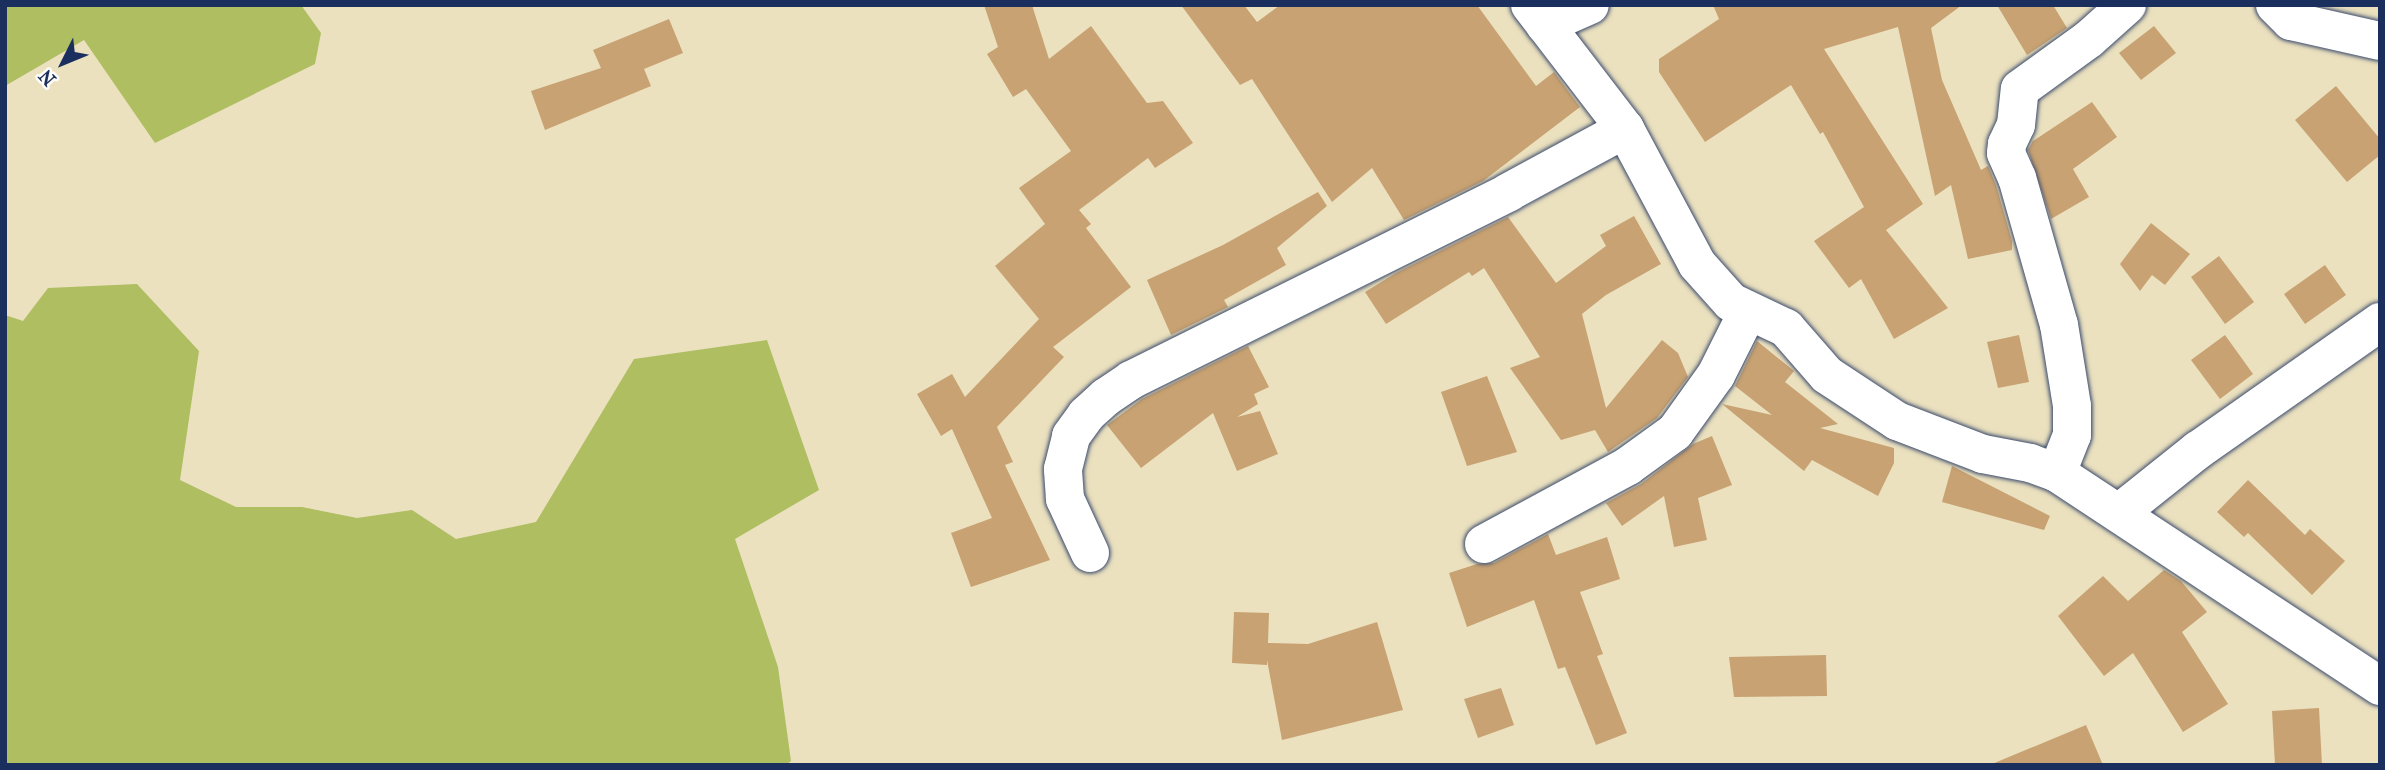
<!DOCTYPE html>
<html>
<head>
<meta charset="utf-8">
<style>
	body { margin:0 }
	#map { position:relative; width:2385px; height:770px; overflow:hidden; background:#ebe1bf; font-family:"IM FELL French Canon",serif }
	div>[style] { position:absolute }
	.green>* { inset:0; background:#aebe61 }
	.building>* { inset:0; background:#c8a272 }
	.roads { filter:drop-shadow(0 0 2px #3a4a6d) drop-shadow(0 0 2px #3a4a6d) }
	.minor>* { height:38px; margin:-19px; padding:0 19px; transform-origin:19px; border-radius:19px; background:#fff }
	span { translate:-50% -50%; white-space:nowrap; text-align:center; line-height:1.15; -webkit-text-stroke:7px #fdfcf7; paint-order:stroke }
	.frame { position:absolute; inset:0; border:7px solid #1b2f5e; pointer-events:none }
	.north { position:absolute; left:28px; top:28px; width:70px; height:70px; -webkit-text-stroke:5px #fdfcf7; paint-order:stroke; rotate:227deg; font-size:19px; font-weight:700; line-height:28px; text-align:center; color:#1b2f5e }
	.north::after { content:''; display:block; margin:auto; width:24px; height:32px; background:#1b2f5e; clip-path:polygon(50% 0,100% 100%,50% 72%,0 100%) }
</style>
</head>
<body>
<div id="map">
	<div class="green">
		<div style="clip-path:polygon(5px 5px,301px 5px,321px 33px,315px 64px,155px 143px,84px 40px,5px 86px)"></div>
		<div style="clip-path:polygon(137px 284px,199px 351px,180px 480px,236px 507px,302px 507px,357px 518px,412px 510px,456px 539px,536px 522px,634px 359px,767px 340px,819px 490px,735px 539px,778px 667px,791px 761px,786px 765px,5px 765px,5px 315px,23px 321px,48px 288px)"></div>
	</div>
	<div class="building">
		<div style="clip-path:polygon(984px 5px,1032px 5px,1049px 59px,1091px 26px,1147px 103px,1163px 101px,1193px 143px,1155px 168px,1148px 158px,1079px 210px,1091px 224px,1086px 228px,1131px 287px,1053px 347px,1064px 357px,997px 427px,1013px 462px,1005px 465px,1050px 560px,971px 587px,951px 533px,992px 518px,952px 429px,941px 436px,917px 394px,952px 374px,965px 397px,1039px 319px,995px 266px,1045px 224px,1019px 188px,1071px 151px,1026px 89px,1013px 97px,987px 54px,998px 47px)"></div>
		<div style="clip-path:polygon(1181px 5px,1244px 5px,1257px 22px,1280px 5px,1477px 5px,1536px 86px,1554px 72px,1580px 107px,1483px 181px,1404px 220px,1372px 168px,1332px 202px,1252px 79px,1240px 85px)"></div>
		<div style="clip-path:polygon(1713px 5px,1962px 5px,1931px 28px,1942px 80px,1981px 170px,1988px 166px,1996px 185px,2012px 241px,2012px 250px,1968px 259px,1951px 185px,1935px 196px,1898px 27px,1824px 49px,1923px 204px,1886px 230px,1948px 308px,1894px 339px,1861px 279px,1849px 288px,1814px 241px,1864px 207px,1823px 132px,1820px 134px,1791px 85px,1705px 142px,1659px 72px,1659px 59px,1719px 19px)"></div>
		<div style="clip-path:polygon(1997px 5px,2053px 5px,2067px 28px,2027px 55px)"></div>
		<div style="clip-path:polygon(669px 19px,683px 53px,644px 69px,651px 86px,545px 130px,531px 91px,601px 68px,593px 50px)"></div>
		<div style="clip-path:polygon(2154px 26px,2176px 53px,2141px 80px,2119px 53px)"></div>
		<div style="clip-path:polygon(2336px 86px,2380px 139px,2380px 155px,2347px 182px,2295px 120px)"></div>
		<div style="clip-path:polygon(2092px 102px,2117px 137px,2073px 169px,2089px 197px,2051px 219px,2028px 150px,2033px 141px)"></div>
		<div style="clip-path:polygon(1318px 192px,1327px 206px,1277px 248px,1286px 265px,1224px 300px,1228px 307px,1171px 335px,1147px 280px,1223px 245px)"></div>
		<div style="clip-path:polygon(1634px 216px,1661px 264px,1606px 295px,1582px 314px,1606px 408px,1662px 340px,1678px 353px,1688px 377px,1657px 418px,1608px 452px,1595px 430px,1561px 440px,1510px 368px,1540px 357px,1484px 268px,1472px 276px,1469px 272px,1386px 324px,1365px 292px,1396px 273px,1508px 217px,1556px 283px,1606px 246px,1600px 235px)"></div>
		<div style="clip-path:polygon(2151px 223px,2190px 254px,2165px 285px,2152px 275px,2140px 291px,2120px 264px)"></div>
		<div style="clip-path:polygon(2219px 256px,2254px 302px,2225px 324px,2191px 277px)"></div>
		<div style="clip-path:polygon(2325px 265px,2346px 295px,2305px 324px,2284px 294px)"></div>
		<div style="clip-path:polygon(2019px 335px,2029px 382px,1998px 388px,1987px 342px)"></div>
		<div style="clip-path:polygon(2225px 335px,2253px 374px,2220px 399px,2191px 360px)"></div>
		<div style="clip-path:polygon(1757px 341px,1794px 371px,1785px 382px,1838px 424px,1820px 428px,1894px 448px,1894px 463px,1878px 496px,1812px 460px,1804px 471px,1722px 404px,1772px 415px,1735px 386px)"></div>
		<div style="clip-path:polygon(1248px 346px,1269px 387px,1254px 394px,1258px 404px,1237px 417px,1260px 411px,1278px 454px,1237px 471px,1213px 413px,1141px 468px,1107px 425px,1142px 399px)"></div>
		<div style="clip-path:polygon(1487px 376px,1517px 452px,1467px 466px,1441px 392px)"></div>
		<div style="clip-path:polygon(1712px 436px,1732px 485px,1698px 498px,1707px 540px,1674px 547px,1664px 496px,1622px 526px,1606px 503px,1641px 484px,1693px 444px)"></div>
		<div style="clip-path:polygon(1952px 466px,2050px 516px,2044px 530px,1942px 502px)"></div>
		<div style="clip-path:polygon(2248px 480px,2305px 535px,2310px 529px,2345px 561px,2312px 595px,2248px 533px,2244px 537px,2217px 512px)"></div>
		<div style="clip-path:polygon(1548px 534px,1556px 555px,1607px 537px,1620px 579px,1580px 592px,1603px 654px,1597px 656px,1627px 733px,1596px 745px,1565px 667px,1558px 669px,1534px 600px,1467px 627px,1449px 573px,1477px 564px,1494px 563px)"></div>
		<div style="clip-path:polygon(2164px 570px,2181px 581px,2207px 612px,2182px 632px,2228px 704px,2183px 732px,2133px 653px,2104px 676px,2058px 616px,2103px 576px,2128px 601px)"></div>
		<div style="clip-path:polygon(1234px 612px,1269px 613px,1268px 643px,1308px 644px,1377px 622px,1403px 710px,1282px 740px,1267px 660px,1267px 665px,1232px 663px)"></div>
		<div style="clip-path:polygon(1826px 655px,1827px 696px,1734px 697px,1729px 657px)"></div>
		<div style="clip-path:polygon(1501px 688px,1514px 725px,1478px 738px,1464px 699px)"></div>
		<div style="clip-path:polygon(2319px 708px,2322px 765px,2275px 765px,2272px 711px)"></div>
		<div style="clip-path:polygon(2086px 725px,2103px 765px,1992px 765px,1992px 764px)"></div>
	</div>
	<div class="roads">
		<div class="minor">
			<div style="left:1530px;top:5px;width:156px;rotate:52.5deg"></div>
			<div style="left:1625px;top:129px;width:153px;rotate:61.9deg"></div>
			<div style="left:1697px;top:264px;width:51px;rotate:48.2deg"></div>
			<div style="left:1731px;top:302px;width:61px;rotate:25.3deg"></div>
			<div style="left:1786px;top:328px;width:62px;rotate:48.9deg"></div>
			<div style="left:1827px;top:375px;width:84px;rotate:33.3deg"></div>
			<div style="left:1897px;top:421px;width:92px;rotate:21deg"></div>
			<div style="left:1983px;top:454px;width:48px;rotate:10.8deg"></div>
			<div style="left:2030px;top:463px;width:29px;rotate:20deg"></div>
			<div style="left:2057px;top:473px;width:387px;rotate:33.4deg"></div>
			<div style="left:2275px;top:5px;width:23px;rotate:45deg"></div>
			<div style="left:2291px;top:21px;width:91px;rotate:12.7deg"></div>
			<div style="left:1545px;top:25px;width:49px;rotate:-24deg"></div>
			<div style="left:2057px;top:473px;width:41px;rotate:-68.5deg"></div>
			<div style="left:2072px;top:435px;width:29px;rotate:-90deg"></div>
			<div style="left:2072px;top:406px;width:82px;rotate:-99.1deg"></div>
			<div style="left:2059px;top:325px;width:153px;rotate:-105.9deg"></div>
			<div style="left:2017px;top:178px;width:27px;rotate:-114deg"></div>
			<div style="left:2006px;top:153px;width:9px;rotate:-84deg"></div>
			<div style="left:2007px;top:144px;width:21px;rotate:-65deg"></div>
			<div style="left:2016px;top:125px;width:36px;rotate:-84deg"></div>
			<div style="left:2020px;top:89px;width:85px;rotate:-35.9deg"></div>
			<div style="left:2089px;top:39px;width:51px;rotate:-41.8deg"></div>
			<div style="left:2119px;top:513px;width:101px;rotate:-38.6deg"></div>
			<div style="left:2198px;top:450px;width:223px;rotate:-35.1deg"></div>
			<div style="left:1484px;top:544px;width:164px;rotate:-28.4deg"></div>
			<div style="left:1628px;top:466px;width:58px;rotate:-35.9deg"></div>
			<div style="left:1675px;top:432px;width:70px;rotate:-54.3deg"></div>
			<div style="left:1716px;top:375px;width:72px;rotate:-63.4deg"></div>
			<div style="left:1090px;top:553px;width:60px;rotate:-114.8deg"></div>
			<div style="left:1065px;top:499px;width:30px;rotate:-94deg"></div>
			<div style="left:1063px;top:469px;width:34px;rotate:-76deg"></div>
			<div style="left:1071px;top:436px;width:26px;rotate:-54deg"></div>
			<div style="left:1086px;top:415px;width:27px;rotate:-42deg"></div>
			<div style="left:1106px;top:397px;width:30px;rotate:-34deg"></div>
			<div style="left:1131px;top:380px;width:422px;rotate:-26.4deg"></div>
			<div style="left:1509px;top:192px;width:132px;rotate:-28.5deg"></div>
		</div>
	</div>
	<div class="frame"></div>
	<div class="north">N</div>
</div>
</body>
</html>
